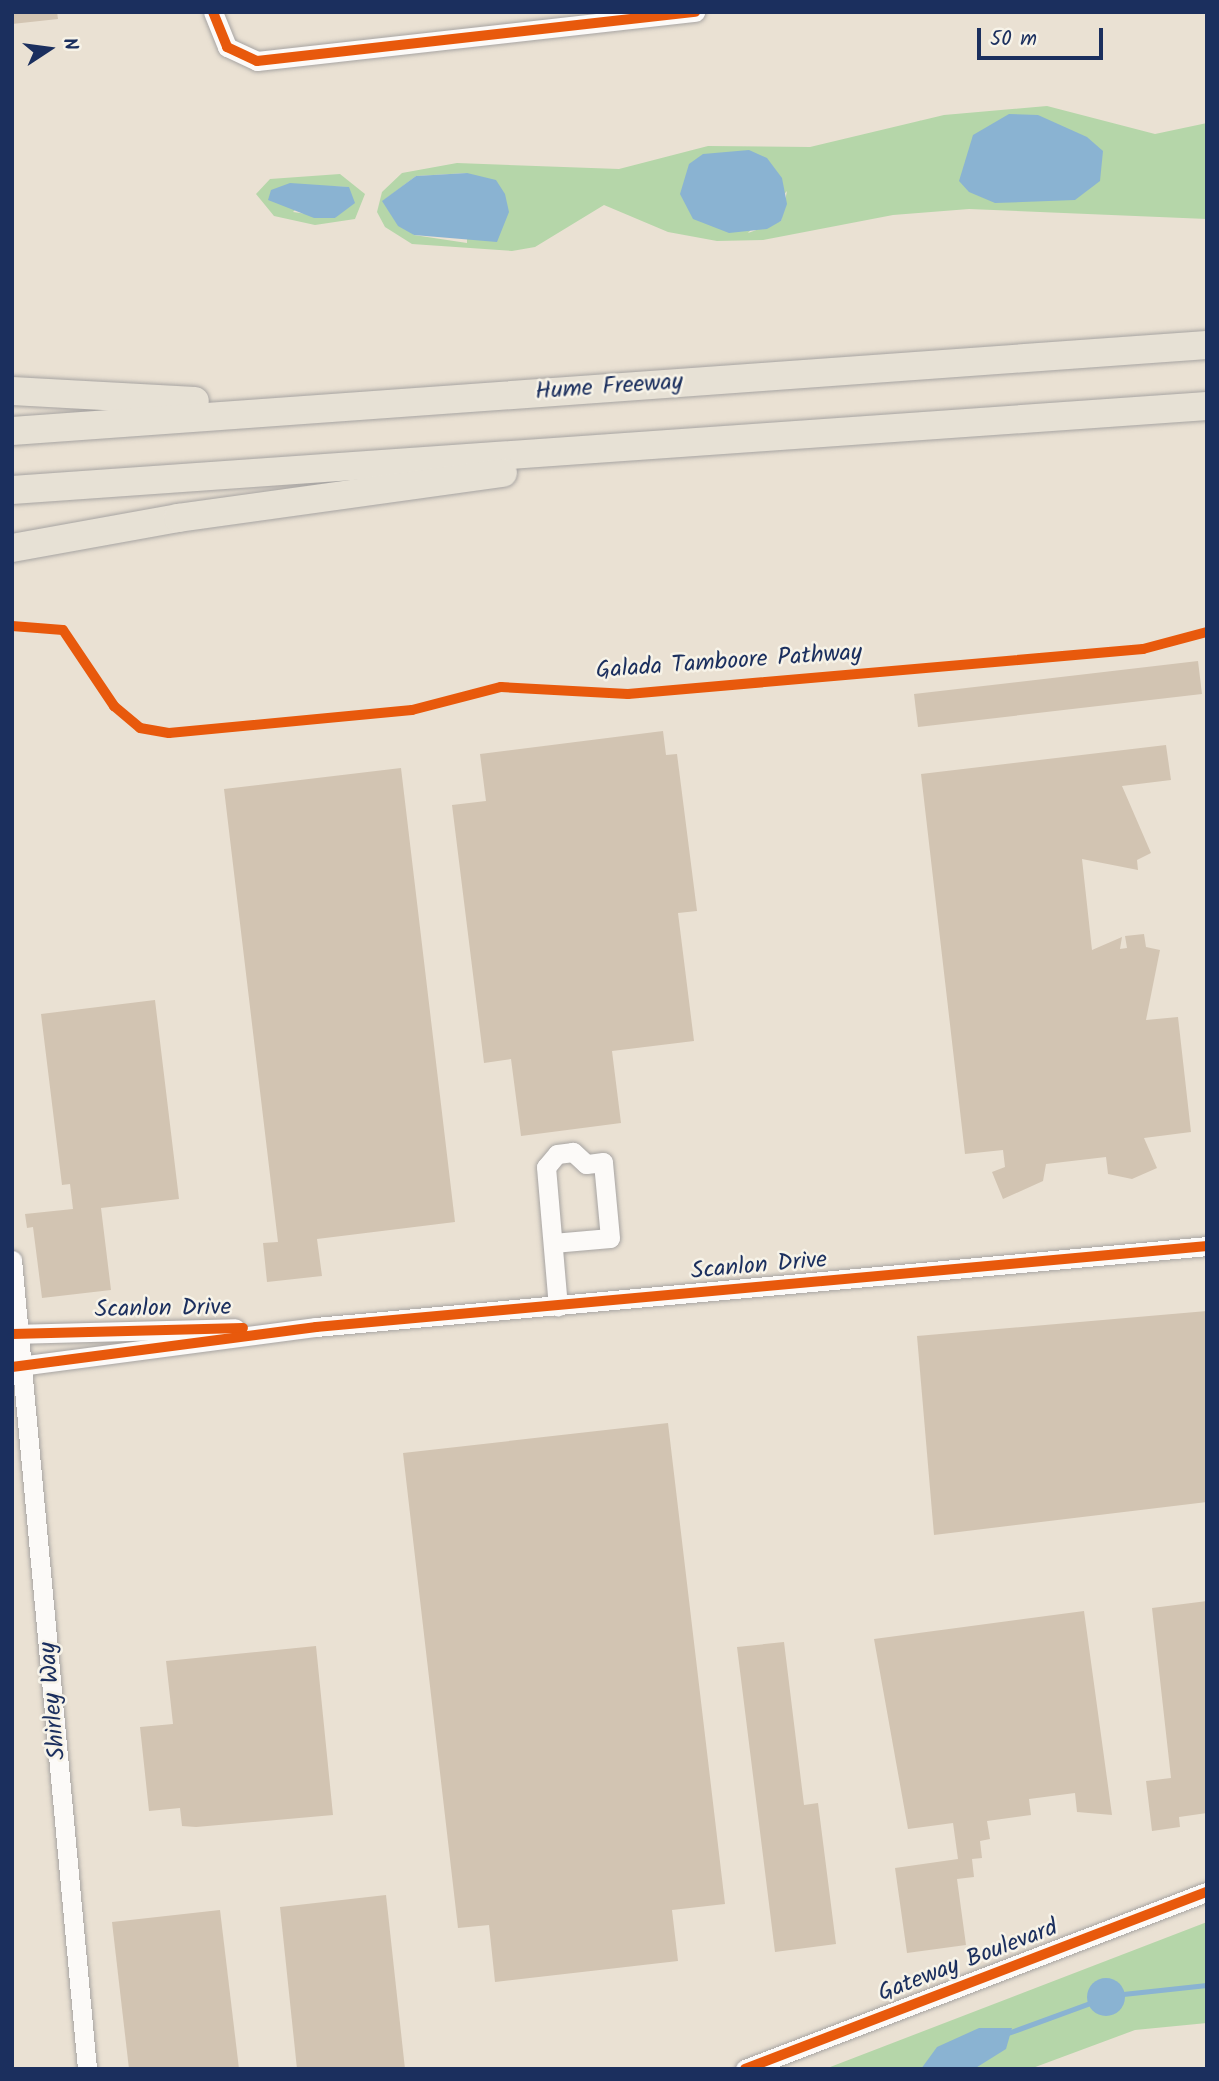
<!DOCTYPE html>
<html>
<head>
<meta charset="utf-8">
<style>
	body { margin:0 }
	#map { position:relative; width:1219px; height:2081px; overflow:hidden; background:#eae1d3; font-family:Kalam,sans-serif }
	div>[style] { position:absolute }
	.green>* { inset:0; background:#b5d6a9 }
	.water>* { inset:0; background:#8ab3d2 }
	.round { border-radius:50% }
	.stream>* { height:5px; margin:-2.5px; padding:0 2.5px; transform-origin:2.5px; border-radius:2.5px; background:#8ab3d2 }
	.building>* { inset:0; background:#d2c4b2 }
	.roads { filter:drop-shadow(0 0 2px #a7a4a2) drop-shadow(0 0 2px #a7a4a2) }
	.minor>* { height:19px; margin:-9.5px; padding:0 9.5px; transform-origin:9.5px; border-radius:9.5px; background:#fcfaf8 }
	.highway>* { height:28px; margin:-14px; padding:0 14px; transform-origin:14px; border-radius:14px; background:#e7e1d5 }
	.cycleway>* { height:10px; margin:-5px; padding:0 5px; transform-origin:5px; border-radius:5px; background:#e8590c }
	span { translate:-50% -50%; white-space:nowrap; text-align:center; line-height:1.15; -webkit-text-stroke:5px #f7f3e8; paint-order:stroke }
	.street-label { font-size:24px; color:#1b2f5e }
	.frame { position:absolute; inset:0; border:14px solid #1b2f5e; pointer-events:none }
	.north { position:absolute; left:14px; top:14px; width:70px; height:70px; -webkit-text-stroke:5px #f7f3e8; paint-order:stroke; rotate:77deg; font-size:19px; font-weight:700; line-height:28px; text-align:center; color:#1b2f5e }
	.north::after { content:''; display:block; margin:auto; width:24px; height:32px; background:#1b2f5e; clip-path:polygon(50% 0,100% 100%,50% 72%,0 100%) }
	.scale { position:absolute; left:977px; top:28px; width:126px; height:32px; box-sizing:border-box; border:4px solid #1b2f5e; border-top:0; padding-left:9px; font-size:21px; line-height:24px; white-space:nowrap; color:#1b2f5e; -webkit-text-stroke:5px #f7f3e8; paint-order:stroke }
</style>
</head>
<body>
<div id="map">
	<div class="green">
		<div style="clip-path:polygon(evenodd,1047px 106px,1155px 134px,1207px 123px,1207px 219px,969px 209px,893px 215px,763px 240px,717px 241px,668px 232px,604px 205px,535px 247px,512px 251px,412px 244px,385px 227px,377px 212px,382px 192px,402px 173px,457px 163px,619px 169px,708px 146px,810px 147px,944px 115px,1047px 106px,467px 173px,467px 243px,414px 235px,383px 201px,416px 176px,467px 173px,1047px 106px,787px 191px,781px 221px,748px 233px,787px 191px)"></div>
		<div style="clip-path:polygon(evenodd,340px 174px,365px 194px,355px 219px,315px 225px,274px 216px,256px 194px,270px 179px,340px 174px,318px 186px,349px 187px,335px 218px,293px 212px,318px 186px)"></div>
		<div style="clip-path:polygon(1207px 1922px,1207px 2023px,1135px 2030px,1030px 2069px,825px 2069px)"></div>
	</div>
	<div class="water">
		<div style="clip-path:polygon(1009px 114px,1038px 115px,1087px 137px,1103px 151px,1100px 181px,1075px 200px,995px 203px,969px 192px,959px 181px,973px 135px)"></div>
		<div style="clip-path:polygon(749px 150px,767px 158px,782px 178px,787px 204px,781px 221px,767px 229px,729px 233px,693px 219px,680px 194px,689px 164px,703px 154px)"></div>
		<div style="clip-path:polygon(467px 173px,496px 180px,505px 194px,509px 212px,497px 242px,414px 235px,398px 226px,382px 201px,416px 176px)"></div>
		<div style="clip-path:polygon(290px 183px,349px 187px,355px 203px,335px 218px,314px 218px,268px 200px,271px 190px)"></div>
		<div class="round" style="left:1087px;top:1978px;width:38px;height:38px"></div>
		<div style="clip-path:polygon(979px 2028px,1012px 2028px,1006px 2049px,974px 2069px,921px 2069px,937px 2047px)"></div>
	</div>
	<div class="stream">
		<div style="left:1123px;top:1994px;width:84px;rotate:-6.1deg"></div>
		<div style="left:1008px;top:2033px;width:87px;rotate:-20.1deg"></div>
	</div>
	<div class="building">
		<div style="clip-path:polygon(12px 12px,57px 12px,58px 19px,12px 24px)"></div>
		<div style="clip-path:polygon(1198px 661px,1202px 694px,918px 727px,914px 694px)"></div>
		<div style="clip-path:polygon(663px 731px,666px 755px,677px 754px,697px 911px,678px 913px,694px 1041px,612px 1051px,621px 1123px,521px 1136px,511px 1059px,484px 1063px,452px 805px,486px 801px,480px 754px)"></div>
		<div style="clip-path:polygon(1166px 745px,1171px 780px,1122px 786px,1151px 853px,1137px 860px,1138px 870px,1082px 859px,1092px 950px,1122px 937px,1120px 949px,1127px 948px,1125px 936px,1144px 934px,1146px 947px,1160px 950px,1146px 1020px,1178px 1017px,1191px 1132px,1144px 1138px,1157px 1168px,1132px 1179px,1108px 1174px,1106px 1157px,1046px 1164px,1043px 1181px,1003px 1199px,992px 1172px,1005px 1167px,1003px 1150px,965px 1154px,921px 774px)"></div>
		<div style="clip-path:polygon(401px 768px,455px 1222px,317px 1239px,322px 1276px,267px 1282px,263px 1243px,278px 1242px,224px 789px)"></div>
		<div style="clip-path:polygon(155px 1000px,179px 1199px,101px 1208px,111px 1290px,42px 1298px,33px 1227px,27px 1228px,25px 1214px,73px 1209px,70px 1184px,62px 1185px,41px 1014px)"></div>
		<div style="clip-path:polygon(1207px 1311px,1207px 1502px,934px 1535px,917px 1336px)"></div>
		<div style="clip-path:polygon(668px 1423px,725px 1904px,672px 1910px,678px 1961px,495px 1982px,489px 1925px,458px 1928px,403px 1453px)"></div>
		<div style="clip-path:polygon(1207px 1601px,1207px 1813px,1179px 1817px,1180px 1827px,1152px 1831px,1146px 1781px,1171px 1778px,1152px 1608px)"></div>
		<div style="clip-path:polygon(1084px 1611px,1112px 1815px,1077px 1812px,1075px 1793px,1029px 1799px,1031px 1815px,987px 1821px,990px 1839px,980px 1841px,982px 1858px,972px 1859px,974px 1877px,957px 1879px,966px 1945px,907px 1953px,895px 1868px,958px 1859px,953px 1823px,908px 1829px,874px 1639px)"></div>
		<div style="clip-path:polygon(784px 1642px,804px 1805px,818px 1803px,836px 1944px,775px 1952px,737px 1647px)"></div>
		<div style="clip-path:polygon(316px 1646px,333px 1815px,196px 1827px,182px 1826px,180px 1808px,149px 1811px,140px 1727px,173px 1724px,166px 1661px)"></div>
		<div style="clip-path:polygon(386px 1895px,405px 2069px,297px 2069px,280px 1907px)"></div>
		<div style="clip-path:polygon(220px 1910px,239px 2069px,129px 2069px,112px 1922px)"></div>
	</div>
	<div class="roads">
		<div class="minor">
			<div style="left:213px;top:12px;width:38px;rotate:68deg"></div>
			<div style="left:227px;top:47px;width:33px;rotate:25deg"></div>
			<div style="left:257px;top:61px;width:441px;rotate:-6.4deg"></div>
			<div style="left:553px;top:1243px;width:57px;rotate:-5deg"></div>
			<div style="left:610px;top:1238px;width:76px;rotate:-95.3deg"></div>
			<div style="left:603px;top:1162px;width:17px;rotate:173deg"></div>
			<div style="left:586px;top:1164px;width:18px;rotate:-137deg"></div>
			<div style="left:573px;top:1152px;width:16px;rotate:173deg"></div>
			<div style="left:557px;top:1154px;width:17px;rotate:130deg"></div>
			<div style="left:546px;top:1167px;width:140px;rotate:85.1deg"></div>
			<div style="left:12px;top:1260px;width:812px;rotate:84.7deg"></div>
			<div style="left:12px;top:1334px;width:223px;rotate:-1.5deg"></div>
			<div style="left:12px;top:1367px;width:307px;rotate:-7.5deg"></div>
			<div style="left:316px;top:1327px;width:895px;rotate:-5.19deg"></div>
			<div style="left:745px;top:2069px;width:495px;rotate:-21deg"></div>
		</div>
		<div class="highway">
			<div style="left:12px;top:391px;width:183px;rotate:3.1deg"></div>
			<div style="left:12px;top:431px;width:1198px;rotate:-4.12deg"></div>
			<div style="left:12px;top:490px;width:1198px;rotate:-4.02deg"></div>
			<div style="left:12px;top:548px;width:169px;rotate:-10.2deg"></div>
			<div style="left:178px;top:518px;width:328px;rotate:-7.9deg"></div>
		</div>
	</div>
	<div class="cycleway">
		<div style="left:213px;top:12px;width:38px;rotate:68deg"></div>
		<div style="left:227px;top:47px;width:33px;rotate:25deg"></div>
		<div style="left:257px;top:61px;width:441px;rotate:-6.4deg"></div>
		<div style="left:12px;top:626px;width:51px;rotate:4.5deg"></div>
		<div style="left:63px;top:630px;width:92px;rotate:56.1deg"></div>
		<div style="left:114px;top:706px;width:34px;rotate:40deg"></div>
		<div style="left:140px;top:728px;width:29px;rotate:10deg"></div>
		<div style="left:169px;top:733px;width:244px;rotate:-5.4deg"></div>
		<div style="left:412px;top:710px;width:92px;rotate:-14.5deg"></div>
		<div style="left:501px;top:687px;width:127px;rotate:3.2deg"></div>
		<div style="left:628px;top:694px;width:517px;rotate:-4.99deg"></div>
		<div style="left:1143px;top:649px;width:66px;rotate:-14.9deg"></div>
		<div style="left:12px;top:1334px;width:231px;rotate:-1.5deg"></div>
		<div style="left:12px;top:1367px;width:307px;rotate:-7.5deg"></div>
		<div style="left:316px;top:1327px;width:895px;rotate:-5.19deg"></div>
		<div style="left:745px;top:2069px;width:495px;rotate:-21deg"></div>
	</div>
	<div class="street-label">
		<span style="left:609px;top:387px;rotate:-4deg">Hume Freeway</span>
		<span style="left:729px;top:662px;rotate:-4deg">Galada Tamboore Pathway</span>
		<span style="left:759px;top:1266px;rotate:-5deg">Scanlon Drive</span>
		<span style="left:163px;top:1309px;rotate:-1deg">Scanlon Drive</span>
		<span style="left:53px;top:1701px;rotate:-95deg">Shirley Way</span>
		<span style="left:968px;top:1961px;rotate:-21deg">Gateway Boulevard</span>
	</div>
	<div class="frame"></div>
	<div class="north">N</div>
	<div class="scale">50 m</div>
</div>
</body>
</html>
